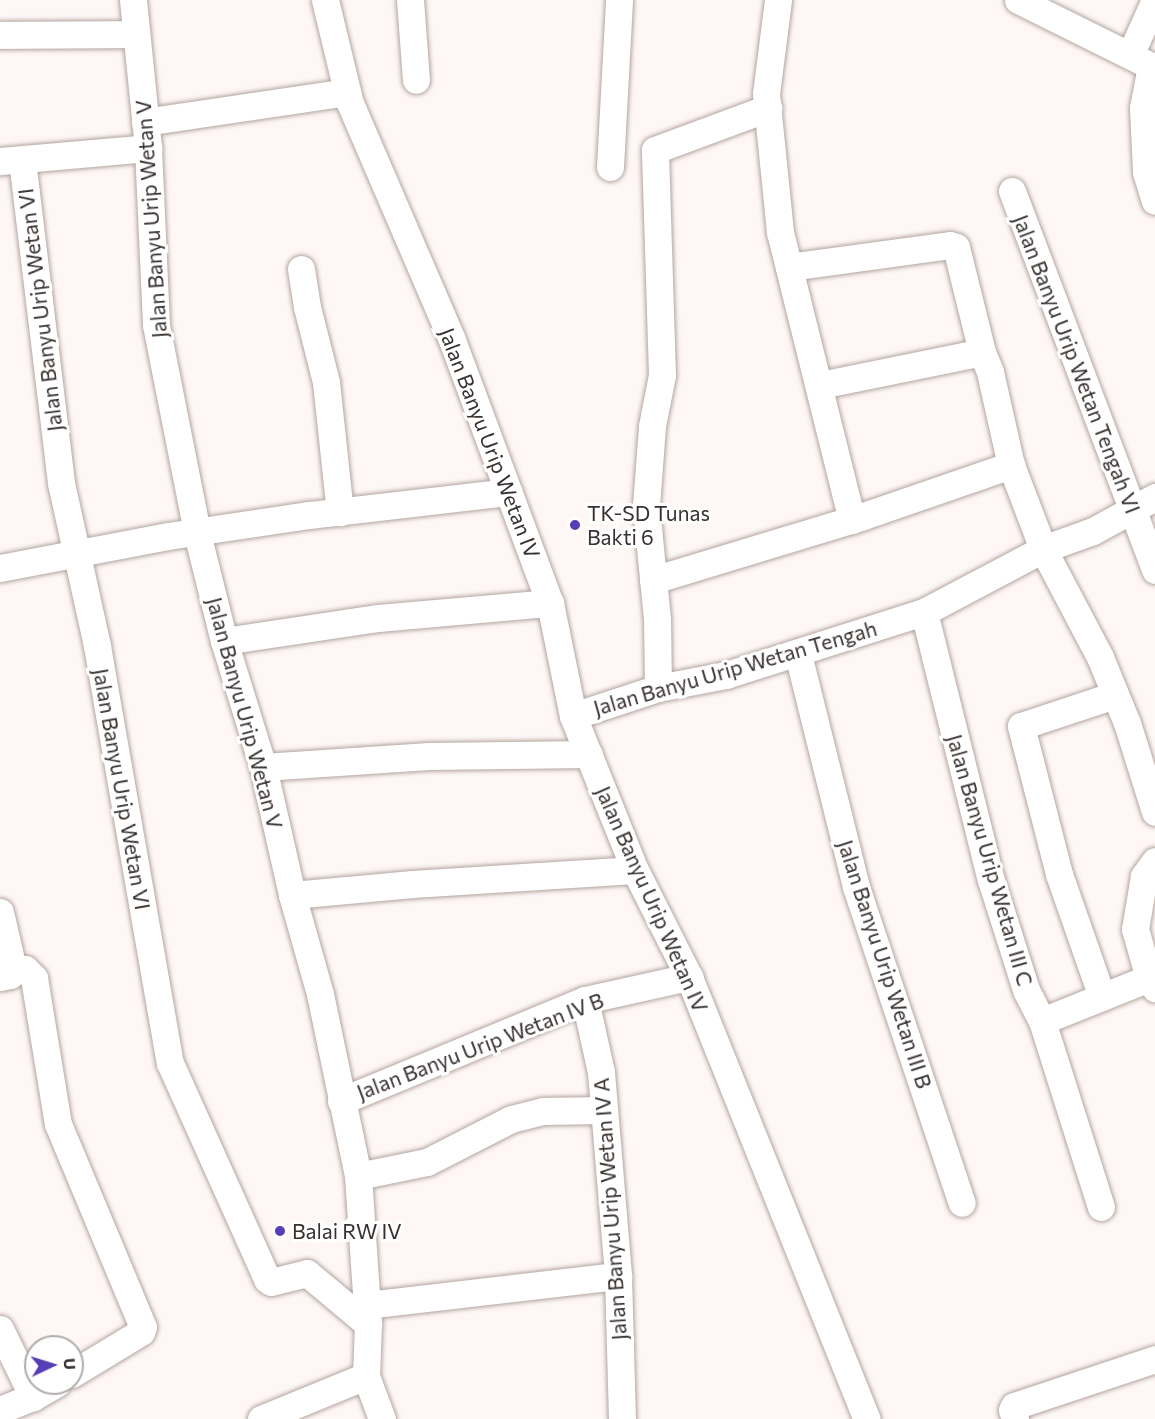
<!DOCTYPE html>
<html>
<head>
<meta charset="utf-8">
<style>
	body { margin:0 }
	#map { position:relative; width:1155px; height:1419px; overflow:hidden; background:#fef7f5; font-family:Commissioner,sans-serif }
	div>[style] { position:absolute }
	.roads { filter:drop-shadow(0 0 2px #b3a59f) drop-shadow(0 0 2px #b3a59f) }
	.minor>* { height:27px; margin:-13.5px; padding:0 13.5px; transform-origin:13.5px; border-radius:13.5px; background:#fff }
	.dots>* { width:16px; height:16px; translate:-50% -50%; box-sizing:border-box; border:3px solid #fff; border-radius:50% }
	span { translate:-50% -50%; white-space:nowrap; text-align:center; line-height:1.15; -webkit-text-stroke:6px #fff; paint-order:stroke }
	.street-label { font-size:21px; color:#37312f }
	.poi-label { font-size:21px; color:#37312f }
	.left { translate:0 -50%; text-align:left }
	.north { position:absolute; left:24px; top:1335px; width:60px; height:60px; box-sizing:border-box; background:#fff; border:2px solid #afadac; border-radius:50%; rotate:86deg; font-size:16px; font-weight:700; line-height:24px; text-align:center; color:#37312f }
	.north::after { content:''; display:block; margin:auto; width:21px; height:27px; background:#563eb6; clip-path:polygon(50% 0,100% 100%,50% 72%,0 100%) }
</style>
</head>
<body>
<div id="map">
	<div class="roads">
		<div class="minor">
			<div style="left:133px;top:0;width:149px;rotate:84.2deg"></div>
			<div style="left:148px;top:148px;width:177px;rotate:87.4deg"></div>
			<div style="left:156px;top:325px;width:212px;rotate:78.8deg"></div>
			<div style="left:197px;top:533px;width:111px;rotate:76deg"></div>
			<div style="left:224px;top:641px;width:132px;rotate:72.8deg"></div>
			<div style="left:263px;top:767px;width:131px;rotate:77.2deg"></div>
			<div style="left:292px;top:895px;width:103px;rotate:74.2deg"></div>
			<div style="left:320px;top:994px;width:186px;rotate:78.2deg"></div>
			<div style="left:358px;top:1176px;width:148px;rotate:86.1deg"></div>
			<div style="left:368px;top:1324px;width:52px;rotate:92.2deg"></div>
			<div style="left:366px;top:1376px;width:46px;rotate:69.6deg"></div>
			<div style="left:325px;top:0;width:106px;rotate:76.4deg"></div>
			<div style="left:350px;top:103px;width:258px;rotate:66.7deg"></div>
			<div style="left:452px;top:340px;width:281px;rotate:69.6deg"></div>
			<div style="left:550px;top:603px;width:115px;rotate:78.5deg"></div>
			<div style="left:573px;top:716px;width:166px;rotate:68.1deg"></div>
			<div style="left:635px;top:870px;width:120px;rotate:63.2deg"></div>
			<div style="left:689px;top:977px;width:476px;rotate:68.1deg"></div>
			<div style="left:410px;top:0;width:80px;rotate:85.7deg"></div>
			<div style="left:778px;top:0;width:95px;rotate:97.3deg"></div>
			<div style="left:766px;top:94px;width:139px;rotate:84.2deg"></div>
			<div style="left:780px;top:232px;width:297px;rotate:76deg"></div>
			<div style="left:1018px;top:0;width:153px;rotate:26.4deg"></div>
			<div style="left:0;top:35px;width:134px;rotate:-0.4deg"></div>
			<div style="left:1130px;top:55px;width:60px;rotate:-65.6deg"></div>
			<div style="left:1151px;top:66px;width:43px;rotate:100.8deg"></div>
			<div style="left:1143px;top:108px;width:64px;rotate:87.3deg"></div>
			<div style="left:1146px;top:172px;width:30px;rotate:73deg"></div>
			<div style="left:145px;top:122px;width:204px;rotate:-8.4deg"></div>
			<div style="left:22px;top:160px;width:325px;rotate:83.1deg"></div>
			<div style="left:61px;top:483px;width:167px;rotate:77.5deg"></div>
			<div style="left:97px;top:646px;width:423px;rotate:80.1deg"></div>
			<div style="left:170px;top:1063px;width:237px;rotate:65.8deg"></div>
			<div style="left:267px;top:1279px;width:5px;rotate:37deg"></div>
			<div style="left:271px;top:1282px;width:37px;rotate:-14deg"></div>
			<div style="left:307px;top:1273px;width:80px;rotate:39.9deg"></div>
			<div style="left:0;top:161px;width:149px;rotate:-5deg"></div>
			<div style="left:610px;top:167px;width:167px;rotate:-86.9deg"></div>
			<div style="left:1012px;top:191px;width:405px;rotate:69.3deg"></div>
			<div style="left:789px;top:267px;width:162px;rotate:-7.8deg"></div>
			<div style="left:950px;top:245px;width:6px;rotate:18deg"></div>
			<div style="left:956px;top:247px;width:108px;rotate:76.1deg"></div>
			<div style="left:982px;top:352px;width:22px;rotate:68deg"></div>
			<div style="left:990px;top:372px;width:95px;rotate:77.3deg"></div>
			<div style="left:1011px;top:465px;width:90px;rotate:69.1deg"></div>
			<div style="left:1043px;top:549px;width:122px;rotate:62.2deg"></div>
			<div style="left:1100px;top:657px;width:71px;rotate:67.8deg"></div>
			<div style="left:1127px;top:723px;width:93px;rotate:72.5deg"></div>
			<div style="left:301px;top:269px;width:38px;rotate:81deg"></div>
			<div style="left:307px;top:307px;width:77px;rotate:75.8deg"></div>
			<div style="left:326px;top:382px;width:131px;rotate:83.9deg"></div>
			<div style="left:820px;top:385px;width:165px;rotate:-11.5deg"></div>
			<div style="left:0;top:568px;width:171px;rotate:-10.8deg"></div>
			<div style="left:168px;top:536px;width:143px;rotate:-8.5deg"></div>
			<div style="left:309px;top:515px;width:201px;rotate:-6.6deg"></div>
			<div style="left:653px;top:580px;width:220px;rotate:-16.9deg"></div>
			<div style="left:863px;top:516px;width:157px;rotate:-19deg"></div>
			<div style="left:924px;top:612px;width:276px;rotate:76deg"></div>
			<div style="left:991px;top:880px;width:115px;rotate:72.3deg"></div>
			<div style="left:1026px;top:990px;width:35px;rotate:63deg"></div>
			<div style="left:1042px;top:1021px;width:195px;rotate:72.4deg"></div>
			<div style="left:224px;top:641px;width:156px;rotate:-8.5deg"></div>
			<div style="left:378px;top:618px;width:173px;rotate:-5deg"></div>
			<div style="left:798px;top:654px;width:240px;rotate:76deg"></div>
			<div style="left:856px;top:887px;width:333px;rotate:71.5deg"></div>
			<div style="left:658px;top:688px;width:69px;rotate:-90.8deg"></div>
			<div style="left:657px;top:619px;width:114px;rotate:-95.6deg"></div>
			<div style="left:646px;top:506px;width:80px;rotate:-85.7deg"></div>
			<div style="left:652px;top:426px;width:52px;rotate:-78.9deg"></div>
			<div style="left:662px;top:375px;width:225px;rotate:-91.8deg"></div>
			<div style="left:655px;top:150px;width:121px;rotate:-20.4deg"></div>
			<div style="left:573px;top:716px;width:89px;rotate:-18.2deg"></div>
			<div style="left:658px;top:688px;width:69px;rotate:-10.8deg"></div>
			<div style="left:726px;top:675px;width:208px;rotate:-17.7deg"></div>
			<div style="left:924px;top:612px;width:135px;rotate:-27.9deg"></div>
			<div style="left:1043px;top:549px;width:53px;rotate:-19.8deg"></div>
			<div style="left:1093px;top:531px;width:71px;rotate:-28.7deg"></div>
			<div style="left:263px;top:767px;width:166px;rotate:-3.8deg"></div>
			<div style="left:429px;top:756px;width:160px;rotate:-0.7deg"></div>
			<div style="left:1155px;top:861px;width:19px;rotate:126deg"></div>
			<div style="left:1144px;top:876px;width:54px;rotate:99.6deg"></div>
			<div style="left:1135px;top:929px;width:51px;rotate:74.1deg"></div>
			<div style="left:1149px;top:978px;width:12px;rotate:59deg"></div>
			<div style="left:292px;top:895px;width:121px;rotate:-5.2deg"></div>
			<div style="left:412px;top:884px;width:223px;rotate:-3.6deg"></div>
			<div style="left:0;top:912px;width:49px;rotate:77.1deg"></div>
			<div style="left:11px;top:960px;width:15px;rotate:94deg"></div>
			<div style="left:10px;top:975px;width:10px;rotate:169deg"></div>
			<div style="left:11px;top:969px;width:14px"></div>
			<div style="left:25px;top:969px;width:13px;rotate:45deg"></div>
			<div style="left:34px;top:978px;width:148px;rotate:80.7deg"></div>
			<div style="left:58px;top:1124px;width:220px;rotate:67.3deg"></div>
			<div style="left:143px;top:1327px;width:5px;rotate:112deg"></div>
			<div style="left:141px;top:1332px;width:81px;rotate:148.7deg"></div>
			<div style="left:1102px;top:997px;width:130px;rotate:-109.3deg"></div>
			<div style="left:1059px;top:874px;width:153px;rotate:-104.4deg"></div>
			<div style="left:1021px;top:726px;width:99px;rotate:-18.3deg"></div>
			<div style="left:585px;top:1000px;width:74px;rotate:77.5deg"></div>
			<div style="left:601px;top:1072px;width:205px;rotate:85.2deg"></div>
			<div style="left:618px;top:1276px;width:143px;rotate:88.4deg"></div>
			<div style="left:1042px;top:1021px;width:115px;rotate:-21.9deg"></div>
			<div style="left:341px;top:1101px;width:264px;rotate:-22.5deg"></div>
			<div style="left:585px;top:1000px;width:107px;rotate:-12.5deg"></div>
			<div style="left:358px;top:1176px;width:70px;rotate:-11.5deg"></div>
			<div style="left:427px;top:1162px;width:94px;rotate:-27.1deg"></div>
			<div style="left:511px;top:1119px;width:33px;rotate:-14deg"></div>
			<div style="left:543px;top:1111px;width:61px;rotate:-0.9deg"></div>
			<div style="left:366px;top:1305px;width:254px;rotate:-6.6deg"></div>
			<div style="left:0;top:1329px;width:76px;rotate:64.1deg"></div>
			<div style="left:0;top:1410px;width:35px;rotate:-22deg"></div>
			<div style="left:33px;top:1397px;width:28px;rotate:-30deg"></div>
			<div style="left:261px;top:1419px;width:113px;rotate:-22.3deg"></div>
			<div style="left:1015px;top:1419px;width:9px;rotate:-108deg"></div>
			<div style="left:1012px;top:1410px;width:4px;rotate:-63deg"></div>
			<div style="left:1014px;top:1406px;width:149px;rotate:-18.4deg"></div>
		</div>
	</div>
	<div class="dots">
		<div style="left:575px;top:525px;background:#563eb6"></div>
		<div style="left:280px;top:1231px;background:#563eb6"></div>
	</div>
	<div class="street-label">
		<span style="left:151px;top:219px;rotate:-94deg">Jalan Banyu Urip Wetan V</span>
		<span style="left:40px;top:310px;rotate:-97deg">Jalan Banyu Urip Wetan VI</span>
		<span style="left:1077px;top:364px;rotate:69deg">Jalan Banyu Urip Wetan Tengah VI</span>
		<span style="left:490px;top:443px;rotate:69deg">Jalan Banyu Urip Wetan IV</span>
		<span style="left:735px;top:668px;rotate:-16deg">Jalan Banyu Urip Wetan Tengah</span>
		<span style="left:245px;top:713px;rotate:75deg">Jalan Banyu Urip Wetan V</span>
		<span style="left:122px;top:789px;rotate:80deg">Jalan Banyu Urip Wetan VI</span>
		<span style="left:990px;top:860px;rotate:74deg">Jalan Banyu Urip Wetan III C</span>
		<span style="left:652px;top:899px;rotate:66deg">Jalan Banyu Urip Wetan IV</span>
		<span style="left:885px;top:964px;rotate:72deg">Jalan Banyu Urip Wetan III B</span>
		<span style="left:480px;top:1046px;rotate:-21deg">Jalan Banyu Urip Wetan IV B</span>
		<span style="left:610px;top:1209px;rotate:-94deg">Jalan Banyu Urip Wetan IV A</span>
	</div>
	<div class="poi-label">
		<span class="left" style="left:587px;top:525px">TK-SD Tunas<br>Bakti 6</span>
		<span class="left" style="left:292px;top:1231px">Balai RW IV</span>
	</div>
	<div class="north">U</div>
</div>
</body>
</html>
